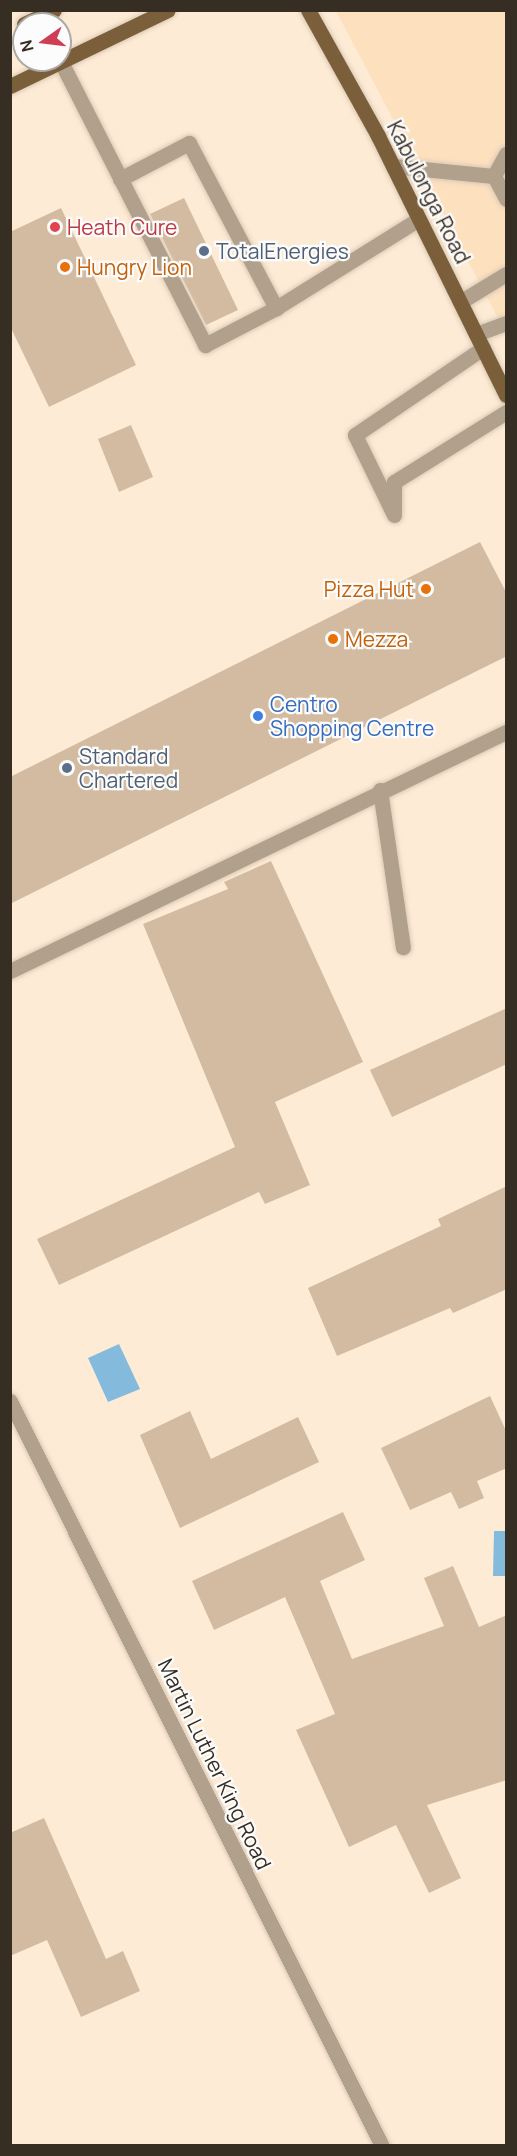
<!DOCTYPE html>
<html>
<head>
<meta charset="utf-8">
<style>
	body { margin:0 }
	#map { position:relative; width:517px; height:2156px; overflow:hidden; background:#feebd5; font-family:Manrope,sans-serif }
	div>[style] { position:absolute }
	.built>* { inset:0; background:#fde0be }
	.water>* { inset:0; background:#84bbdd }
	.building>* { inset:0; background:#d2bba1 }
	.roads { filter:drop-shadow(0 0 2px #dac9b5) drop-shadow(0 0 2px #dac9b5) }
	.minor>* { height:15px; margin:-7.5px; padding:0 7.5px; transform-origin:7.5px; border-radius:7.5px; background:#b0a08c }
	.major>* { height:15px; margin:-7.5px; padding:0 7.5px; transform-origin:7.5px; border-radius:7.5px; background:#7b5f3a }
	.dots>* { width:16px; height:16px; translate:-50% -50%; box-sizing:border-box; border:3px solid #fcfcfc; border-radius:50% }
	span { translate:-50% -50%; white-space:nowrap; text-align:center; line-height:1.15; -webkit-text-stroke:4.5px #fcfcfc; paint-order:stroke }
	.street-label { font-size:21px; color:#362d23 }
	.health-label { font-size:21px; color:#be3a42 }
	.left { translate:0 -50%; text-align:left }
	.service-label { font-size:21px; color:#4e5e75 }
	.food-label { font-size:21px; color:#c56008 }
	.right { translate:-100% -50%; text-align:right }
	.shop-label { font-size:21px; color:#366cbe }
	.frame { position:absolute; inset:0; border:12px solid #362d23; pointer-events:none }
	.north { position:absolute; left:12px; top:12px; width:60px; height:60px; box-sizing:border-box; background:#fcfcfc; border:2px solid #ada9a5; border-radius:50%; rotate:256deg; font-size:16px; font-weight:700; line-height:24px; text-align:center; color:#362d23 }
	.north::after { content:''; display:block; margin:auto; width:21px; height:27px; background:#ce3e54; clip-path:polygon(50% 0,100% 100%,50% 72%,0 100%) }
</style>
</head>
<body>
<div id="map">
	<div class="built">
		<div style="clip-path:polygon(336px 11px,506px 11px,506px 333px)"></div>
	</div>
	<div class="water">
		<div style="clip-path:polygon(119px 1344px,140px 1389px,108px 1402px,88px 1358px)"></div>
		<div style="clip-path:polygon(494px 1531px,506px 1531px,506px 1576px,493px 1576px)"></div>
	</div>
	<div class="building">
		<div style="clip-path:polygon(184px 198px,238px 310px,206px 325px,150px 214px)"></div>
		<div style="clip-path:polygon(61px 208px,136px 365px,49px 407px,10px 326px,10px 232px)"></div>
		<div style="clip-path:polygon(131px 425px,153px 477px,119px 492px,98px 439px)"></div>
		<div style="clip-path:polygon(480px 542px,507px 594px,507px 656px,10px 904px,10px 777px)"></div>
		<div style="clip-path:polygon(271px 861px,363px 1062px,275px 1102px,310px 1185px,265px 1204px,259px 1192px,59px 1285px,37px 1239px,235px 1147px,143px 924px,228px 889px,224px 882px)"></div>
		<div style="clip-path:polygon(507px 1008px,507px 1064px,392px 1117px,370px 1070px)"></div>
		<div style="clip-path:polygon(507px 1186px,507px 1289px,453px 1313px,450px 1308px,337px 1356px,308px 1288px,441px 1226px,438px 1219px)"></div>
		<div style="clip-path:polygon(490px 1396px,507px 1433px,507px 1468px,477px 1481px,484px 1498px,459px 1509px,451px 1492px,410px 1510px,381px 1448px)"></div>
		<div style="clip-path:polygon(190px 1411px,211px 1459px,298px 1417px,319px 1462px,180px 1528px,140px 1435px)"></div>
		<div style="clip-path:polygon(343px 1512px,365px 1560px,320px 1581px,352px 1659px,444px 1626px,424px 1578px,453px 1566px,479px 1627px,507px 1615px,507px 1780px,427px 1805px,461px 1878px,429px 1893px,396px 1825px,349px 1847px,296px 1730px,335px 1714px,285px 1597px,214px 1630px,192px 1581px)"></div>
		<div style="clip-path:polygon(44px 1818px,106px 1959px,123px 1951px,140px 1991px,81px 2017px,47px 1940px,10px 1956px,10px 1833px)"></div>
	</div>
	<div class="roads">
		<div class="minor">
			<div style="left:60px;top:60px;width:320px;rotate:63deg"></div>
			<div style="left:205px;top:345px;width:80px;rotate:-27.5deg"></div>
			<div style="left:276px;top:308px;width:168px;rotate:-31.9deg"></div>
			<div style="left:506px;top:154px;width:25px;rotate:119deg"></div>
			<div style="left:494px;top:176px;width:26px;rotate:62deg"></div>
			<div style="left:393px;top:166px;width:101px;rotate:5.7deg"></div>
			<div style="left:120px;top:179px;width:78px;rotate:-27.6deg"></div>
			<div style="left:189px;top:143px;width:187px;rotate:62.2deg"></div>
			<div style="left:460px;top:302px;width:54px;rotate:-31.3deg"></div>
			<div style="left:476px;top:334px;width:32px;rotate:-20deg"></div>
			<div style="left:394px;top:511px;width:29px;rotate:-90deg"></div>
			<div style="left:394px;top:482px;width:132px;rotate:-32deg"></div>
			<div style="left:394px;top:515px;width:89px;rotate:-116deg"></div>
			<div style="left:355px;top:435px;width:155px;rotate:-34.2deg"></div>
			<div style="left:380px;top:790px;width:159px;rotate:81.7deg"></div>
			<div style="left:10px;top:971px;width:551px;rotate:-25.73deg"></div>
			<div style="left:10px;top:1401px;width:833px;rotate:63.47deg"></div>
		</div>
		<div class="major">
			<div style="left:308px;top:10px;width:144px;rotate:60.9deg"></div>
			<div style="left:378px;top:136px;width:289px;rotate:63.7deg"></div>
			<div style="left:24px;top:24px;width:33px;rotate:-25deg"></div>
			<div style="left:10px;top:86px;width:175px;rotate:-25.7deg"></div>
		</div>
	</div>
	<div class="dots">
		<div style="left:55px;top:227px;background:#e0444e"></div>
		<div style="left:204px;top:251px;background:#5c6f8a"></div>
		<div style="left:65px;top:267px;background:#e8710a"></div>
		<div style="left:426px;top:589px;background:#e8710a"></div>
		<div style="left:333px;top:639px;background:#e8710a"></div>
		<div style="left:258px;top:716px;background:#3f7fe0"></div>
		<div style="left:67px;top:768px;background:#5c6f8a"></div>
	</div>
	<div class="street-label">
		<span style="left:429px;top:192px;rotate:63deg">Kabulonga Road</span>
		<span style="left:215px;top:1764px;rotate:64deg">Martin Luther King Road</span>
	</div>
	<div class="health-label">
		<span class="left" style="left:67px;top:227px">Heath Cure</span>
	</div>
	<div class="service-label">
		<span class="left" style="left:216px;top:251px">TotalEnergies</span>
		<span class="left" style="left:79px;top:768px">Standard<br>Chartered</span>
	</div>
	<div class="food-label">
		<span class="left" style="left:77px;top:267px">Hungry Lion</span>
		<span class="right" style="left:414px;top:589px">Pizza Hut</span>
		<span class="left" style="left:345px;top:639px">Mezza</span>
	</div>
	<div class="shop-label">
		<span class="left" style="left:270px;top:716px">Centro<br>Shopping Centre</span>
	</div>
	<div class="frame"></div>
	<div class="north">N</div>
</div>
</body>
</html>
